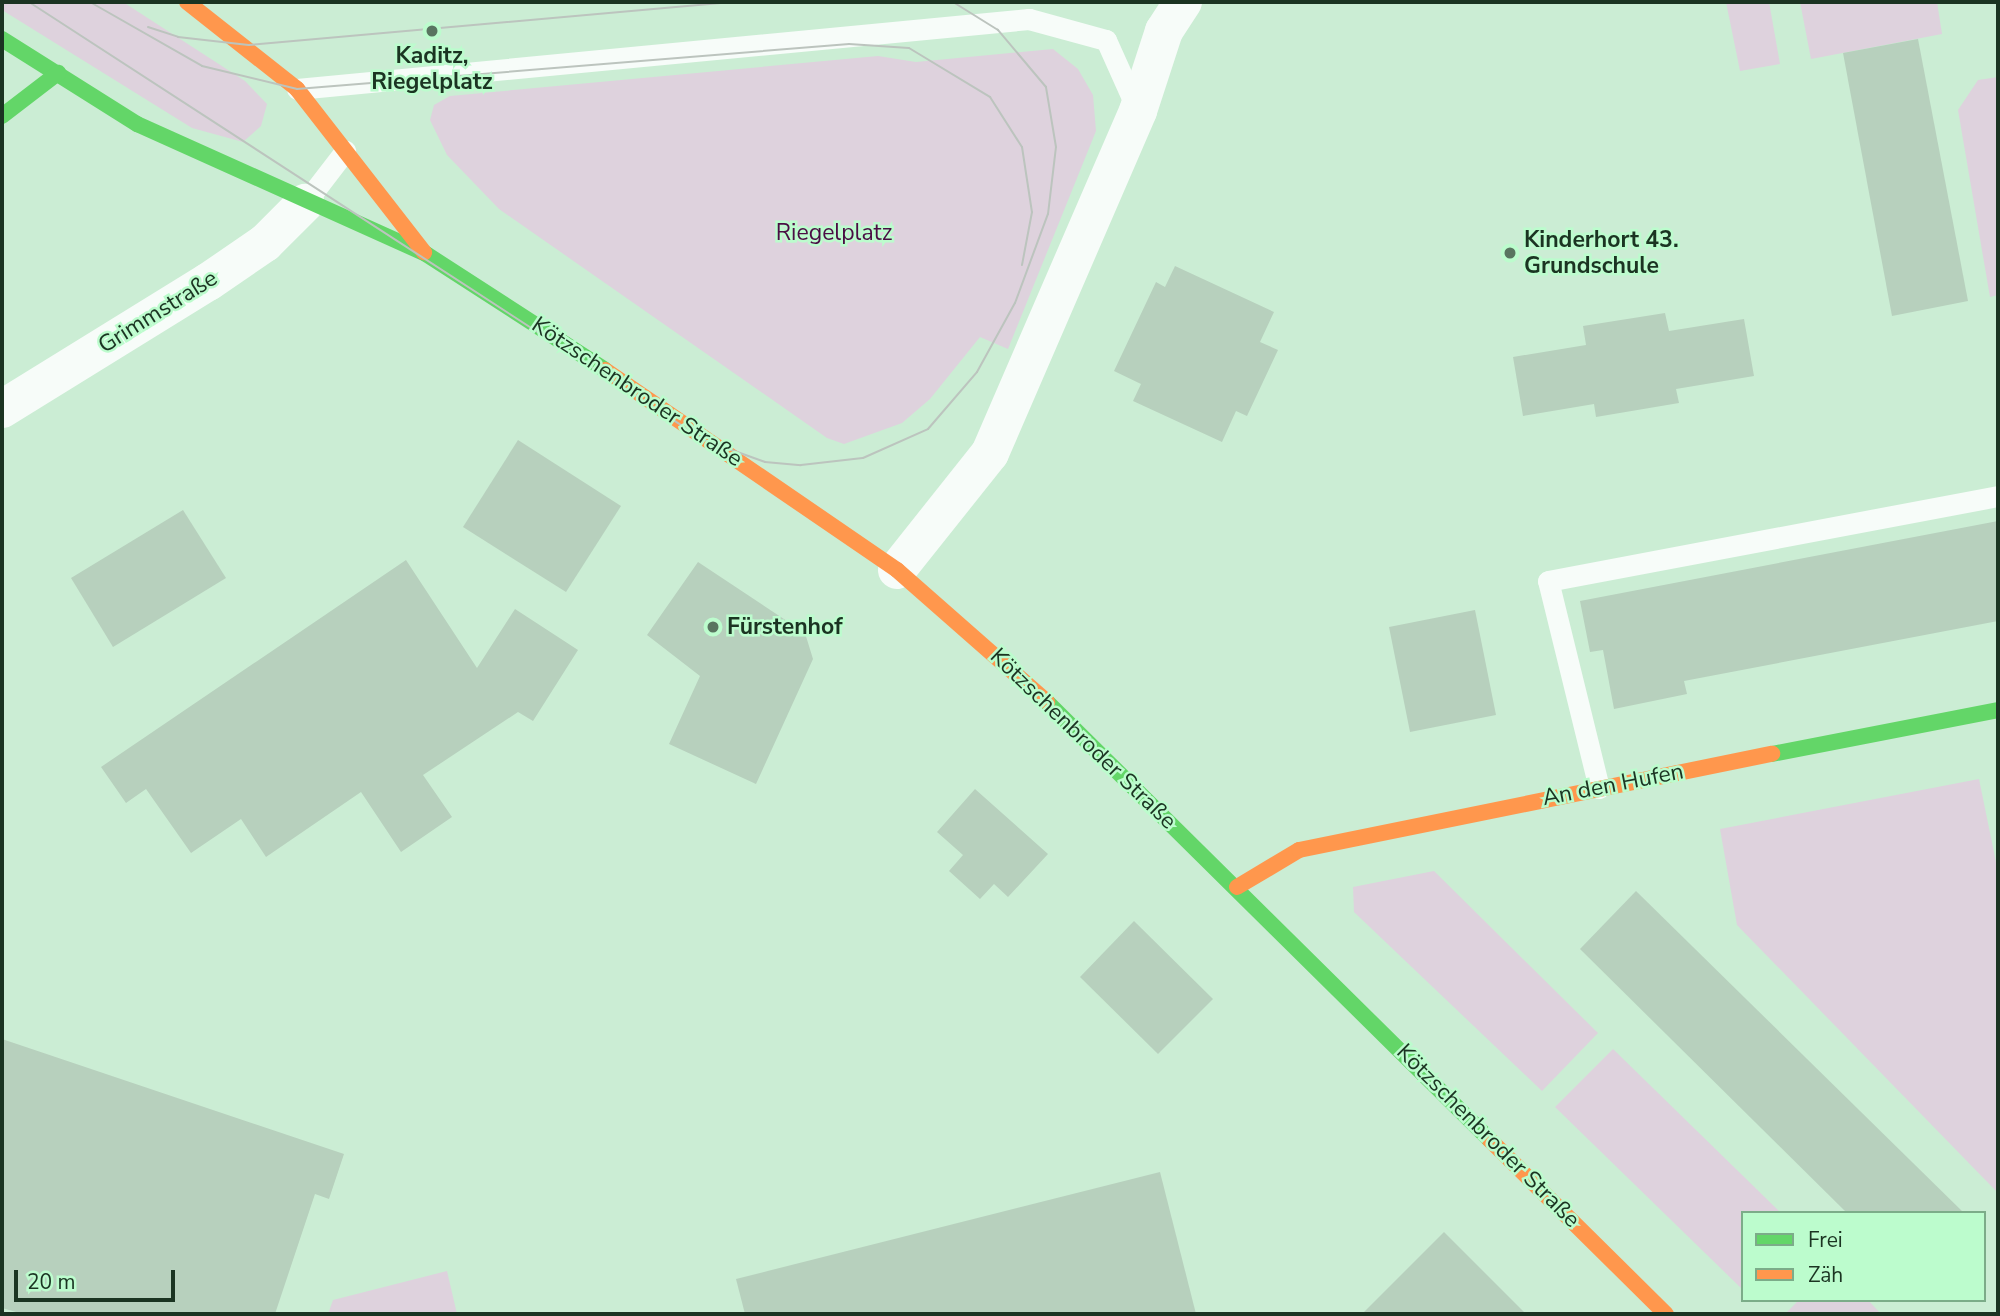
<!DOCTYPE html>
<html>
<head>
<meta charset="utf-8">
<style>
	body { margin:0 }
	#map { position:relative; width:2000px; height:1316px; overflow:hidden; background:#cbedd4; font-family:"Nunito Sans",sans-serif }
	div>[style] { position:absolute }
	.green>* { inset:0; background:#ded2dd }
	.building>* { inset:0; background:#b7d0bd }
	.lane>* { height:21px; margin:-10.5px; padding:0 10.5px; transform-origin:10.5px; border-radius:10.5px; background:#f7fcf9 }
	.street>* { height:38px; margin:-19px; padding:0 19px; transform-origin:19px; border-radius:19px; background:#f7fcf9 }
	.fast>* { height:16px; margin:-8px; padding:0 8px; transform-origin:8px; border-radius:8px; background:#63d668 }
	.slow>* { height:16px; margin:-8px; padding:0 8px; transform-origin:8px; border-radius:8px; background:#ff974d }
	.tram>* { height:2px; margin:-1px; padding:0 1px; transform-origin:1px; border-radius:1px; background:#bcc4be }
	.dots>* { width:19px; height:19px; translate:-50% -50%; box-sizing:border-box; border:4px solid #bcfccd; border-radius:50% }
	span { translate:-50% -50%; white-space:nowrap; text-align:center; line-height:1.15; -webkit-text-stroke:5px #bcfccd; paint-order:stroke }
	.poi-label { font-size:23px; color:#1b3422; font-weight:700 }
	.left { translate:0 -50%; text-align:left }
	.park-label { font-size:23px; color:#4a0d44 }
	.street-label { font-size:23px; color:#1b3422 }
	.frame { position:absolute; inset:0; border:4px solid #1b3422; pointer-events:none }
	.legend { position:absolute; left:1741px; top:1211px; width:245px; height:91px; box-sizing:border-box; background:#bcfccd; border:2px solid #7cac89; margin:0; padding:9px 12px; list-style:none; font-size:21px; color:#1b3422 }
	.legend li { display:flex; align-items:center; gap:14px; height:35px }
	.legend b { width:35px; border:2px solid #7cac89 }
	.scale { position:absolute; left:14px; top:1270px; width:161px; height:32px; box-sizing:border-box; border:4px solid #1b3422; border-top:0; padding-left:9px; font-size:21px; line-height:24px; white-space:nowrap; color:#1b3422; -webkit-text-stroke:5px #bcfccd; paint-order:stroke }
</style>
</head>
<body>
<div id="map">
	<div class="green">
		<div style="clip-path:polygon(2px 2px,123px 2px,245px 81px,267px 104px,261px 126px,243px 142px,192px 128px,2px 10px)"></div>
		<div style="clip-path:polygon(1726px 2px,1769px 2px,1780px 64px,1740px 71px)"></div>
		<div style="clip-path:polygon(1800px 2px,1937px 2px,1942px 34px,1811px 59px)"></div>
		<div style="clip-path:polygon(1053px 49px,1078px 69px,1093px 95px,1096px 131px,1008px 349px,980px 337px,930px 399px,902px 423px,844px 444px,827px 438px,499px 209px,447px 155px,430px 120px,434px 105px,450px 96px,878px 56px,916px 62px)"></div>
		<div style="clip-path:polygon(1998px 77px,1998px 295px,1990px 297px,1958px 110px,1978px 80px)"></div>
		<div style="clip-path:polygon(1979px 779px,1998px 872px,1998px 1193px,1737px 925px,1720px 829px)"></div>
		<div style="clip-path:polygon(1434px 871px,1598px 1033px,1542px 1091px,1354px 912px,1353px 887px)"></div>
		<div style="clip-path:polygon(1613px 1049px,1781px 1213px,1743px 1213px,1743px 1290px,1555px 1107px)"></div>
		<div style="clip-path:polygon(447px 1271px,457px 1314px,328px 1314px,333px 1300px)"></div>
		<div style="clip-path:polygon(1799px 1300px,1868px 1300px,1881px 1314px,1785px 1314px)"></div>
	</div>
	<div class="building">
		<div style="clip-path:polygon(1918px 39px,1968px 301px,1892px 316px,1843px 53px)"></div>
		<div style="clip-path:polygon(1175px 266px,1274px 312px,1260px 342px,1278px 350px,1247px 416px,1236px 411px,1222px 442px,1133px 401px,1141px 384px,1114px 371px,1156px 282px,1165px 287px)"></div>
		<div style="clip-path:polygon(1665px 313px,1669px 331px,1744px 319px,1754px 376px,1676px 389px,1679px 403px,1596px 417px,1594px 404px,1523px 416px,1513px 357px,1586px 345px,1583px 326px)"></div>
		<div style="clip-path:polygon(518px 440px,621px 506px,566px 592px,463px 527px)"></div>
		<div style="clip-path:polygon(183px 510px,226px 578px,113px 647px,71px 578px)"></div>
		<div style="clip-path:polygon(1998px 521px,1998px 621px,1684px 681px,1687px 694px,1614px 709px,1603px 650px,1590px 652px,1580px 601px)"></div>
		<div style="clip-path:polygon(406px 560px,477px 668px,515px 609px,578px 650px,533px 721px,518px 712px,423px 775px,452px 817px,401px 852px,361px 792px,266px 857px,241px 819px,191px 853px,146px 789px,126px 803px,101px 767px)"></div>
		<div style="clip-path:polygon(698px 562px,805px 633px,813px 659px,756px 784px,669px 744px,700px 676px,647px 635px)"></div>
		<div style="clip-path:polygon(1475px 610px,1496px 715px,1410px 732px,1389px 627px)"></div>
		<div style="clip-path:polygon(975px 789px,1048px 854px,1008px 897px,994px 884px,980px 899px,949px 871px,963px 855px,937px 832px)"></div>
		<div style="clip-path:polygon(1636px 891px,1964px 1213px,1847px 1213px,1580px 949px)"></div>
		<div style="clip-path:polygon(1134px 921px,1213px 999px,1158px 1054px,1080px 977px)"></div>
		<div style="clip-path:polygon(2px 1039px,344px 1154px,329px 1199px,315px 1194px,275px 1314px,23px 1314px,2px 1308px)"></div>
		<div style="clip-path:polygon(1160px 1172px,1196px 1314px,745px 1314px,736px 1279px)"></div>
		<div style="clip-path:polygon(1444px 1232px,1526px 1314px,1362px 1314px)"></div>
	</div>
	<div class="lane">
		<div style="left:297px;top:89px;width:735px;rotate:-5.46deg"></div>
		<div style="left:1029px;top:19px;width:80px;rotate:15.3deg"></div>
		<div style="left:1106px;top:40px;width:76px;rotate:65.8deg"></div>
		<div style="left:305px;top:203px;width:66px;rotate:-52.4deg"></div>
		<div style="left:1599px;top:788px;width:213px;rotate:-103.8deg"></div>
		<div style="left:1548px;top:581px;width:458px;rotate:-10.7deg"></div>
	</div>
	<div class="street">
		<div style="left:2px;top:409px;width:242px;rotate:-31.7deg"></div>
		<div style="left:208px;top:282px;width:69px;rotate:-34.4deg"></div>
		<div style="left:265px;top:243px;width:57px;rotate:-45deg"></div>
		<div style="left:897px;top:570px;width:149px;rotate:-51.5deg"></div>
		<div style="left:990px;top:453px;width:373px;rotate:-66.6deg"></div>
		<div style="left:1138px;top:111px;width:84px;rotate:-72deg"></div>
		<div style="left:1164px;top:31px;width:35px;rotate:-57deg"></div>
	</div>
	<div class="fast">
		<div style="left:2px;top:39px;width:160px;rotate:32.2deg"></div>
		<div style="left:137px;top:124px;width:317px;rotate:24.2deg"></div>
		<div style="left:426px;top:254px;width:213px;rotate:32.9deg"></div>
		<div style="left:2px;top:116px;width:71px;rotate:-37.5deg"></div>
		<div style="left:1047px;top:702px;width:622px;rotate:44.67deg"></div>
		<div style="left:1772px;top:754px;width:230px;rotate:-11deg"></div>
	</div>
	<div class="slow">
		<div style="left:187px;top:2px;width:140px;rotate:38.3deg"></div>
		<div style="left:297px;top:89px;width:207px;rotate:52.1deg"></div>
		<div style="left:605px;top:370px;width:354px;rotate:34.4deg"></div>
		<div style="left:897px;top:570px;width:200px;rotate:41.3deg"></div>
		<div style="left:1237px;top:887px;width:72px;rotate:-30.8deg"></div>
		<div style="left:1299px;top:850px;width:483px;rotate:-11.5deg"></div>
		<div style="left:1489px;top:1139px;width:249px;rotate:44.7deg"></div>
	</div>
	<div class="tram">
		<div style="left:29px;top:2px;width:805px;rotate:32.98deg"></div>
		<div style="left:704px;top:440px;width:65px;rotate:19.8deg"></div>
		<div style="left:765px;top:462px;width:36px;rotate:5deg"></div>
		<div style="left:801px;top:465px;width:62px;rotate:-6.4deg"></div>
		<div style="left:863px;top:458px;width:71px;rotate:-24deg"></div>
		<div style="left:928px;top:429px;width:75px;rotate:-49.3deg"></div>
		<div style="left:977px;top:372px;width:79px;rotate:-61.2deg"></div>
		<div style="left:1015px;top:303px;width:95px;rotate:-69.7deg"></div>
		<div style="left:1048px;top:214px;width:67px;rotate:-83.2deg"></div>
		<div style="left:1056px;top:147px;width:61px;rotate:-99.5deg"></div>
		<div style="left:1046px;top:87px;width:75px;rotate:-130.1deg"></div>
		<div style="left:998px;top:30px;width:53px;rotate:-148.1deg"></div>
		<div style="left:90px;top:2px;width:129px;rotate:29.7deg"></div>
		<div style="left:202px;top:66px;width:98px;rotate:13.6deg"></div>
		<div style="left:297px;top:89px;width:554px;rotate:-4.66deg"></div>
		<div style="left:849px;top:44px;width:60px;rotate:3.8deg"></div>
		<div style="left:909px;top:48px;width:95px;rotate:31.2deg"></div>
		<div style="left:990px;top:97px;width:59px;rotate:57.4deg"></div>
		<div style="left:1022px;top:147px;width:66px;rotate:81.3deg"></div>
		<div style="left:1032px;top:212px;width:54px;rotate:100.7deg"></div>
		<div style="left:148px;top:27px;width:32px;rotate:18deg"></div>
		<div style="left:178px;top:37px;width:71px;rotate:6.4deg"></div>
		<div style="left:249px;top:45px;width:482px;rotate:-5.1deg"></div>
	</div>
	<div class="dots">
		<div style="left:432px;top:31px;background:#597560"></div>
		<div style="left:1510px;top:253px;background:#597560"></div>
		<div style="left:713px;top:627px;background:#597560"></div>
	</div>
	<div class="poi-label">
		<span style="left:432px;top:69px">Kaditz,<br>Riegelplatz</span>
		<span class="left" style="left:1524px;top:253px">Kinderhort 43.<br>Grundschule</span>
		<span class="left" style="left:727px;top:627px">Fürstenhof</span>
	</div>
	<div class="park-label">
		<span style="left:834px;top:233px">Riegelplatz</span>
	</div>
	<div class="street-label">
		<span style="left:158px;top:312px;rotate:-32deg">Grimmstraße</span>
		<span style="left:637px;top:392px;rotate:34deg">Kötzschenbroder Straße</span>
		<span style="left:1083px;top:739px;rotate:44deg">Kötzschenbroder Straße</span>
		<span style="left:1613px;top:785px;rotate:-11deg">An den Hufen</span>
		<span style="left:1488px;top:1136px;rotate:45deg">Kötzschenbroder Straße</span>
	</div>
	<div class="frame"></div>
	<ul class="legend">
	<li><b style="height:9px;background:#63d668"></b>Frei</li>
	<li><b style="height:9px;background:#ff974d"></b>Zäh</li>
	</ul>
	<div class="scale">20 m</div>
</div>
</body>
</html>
